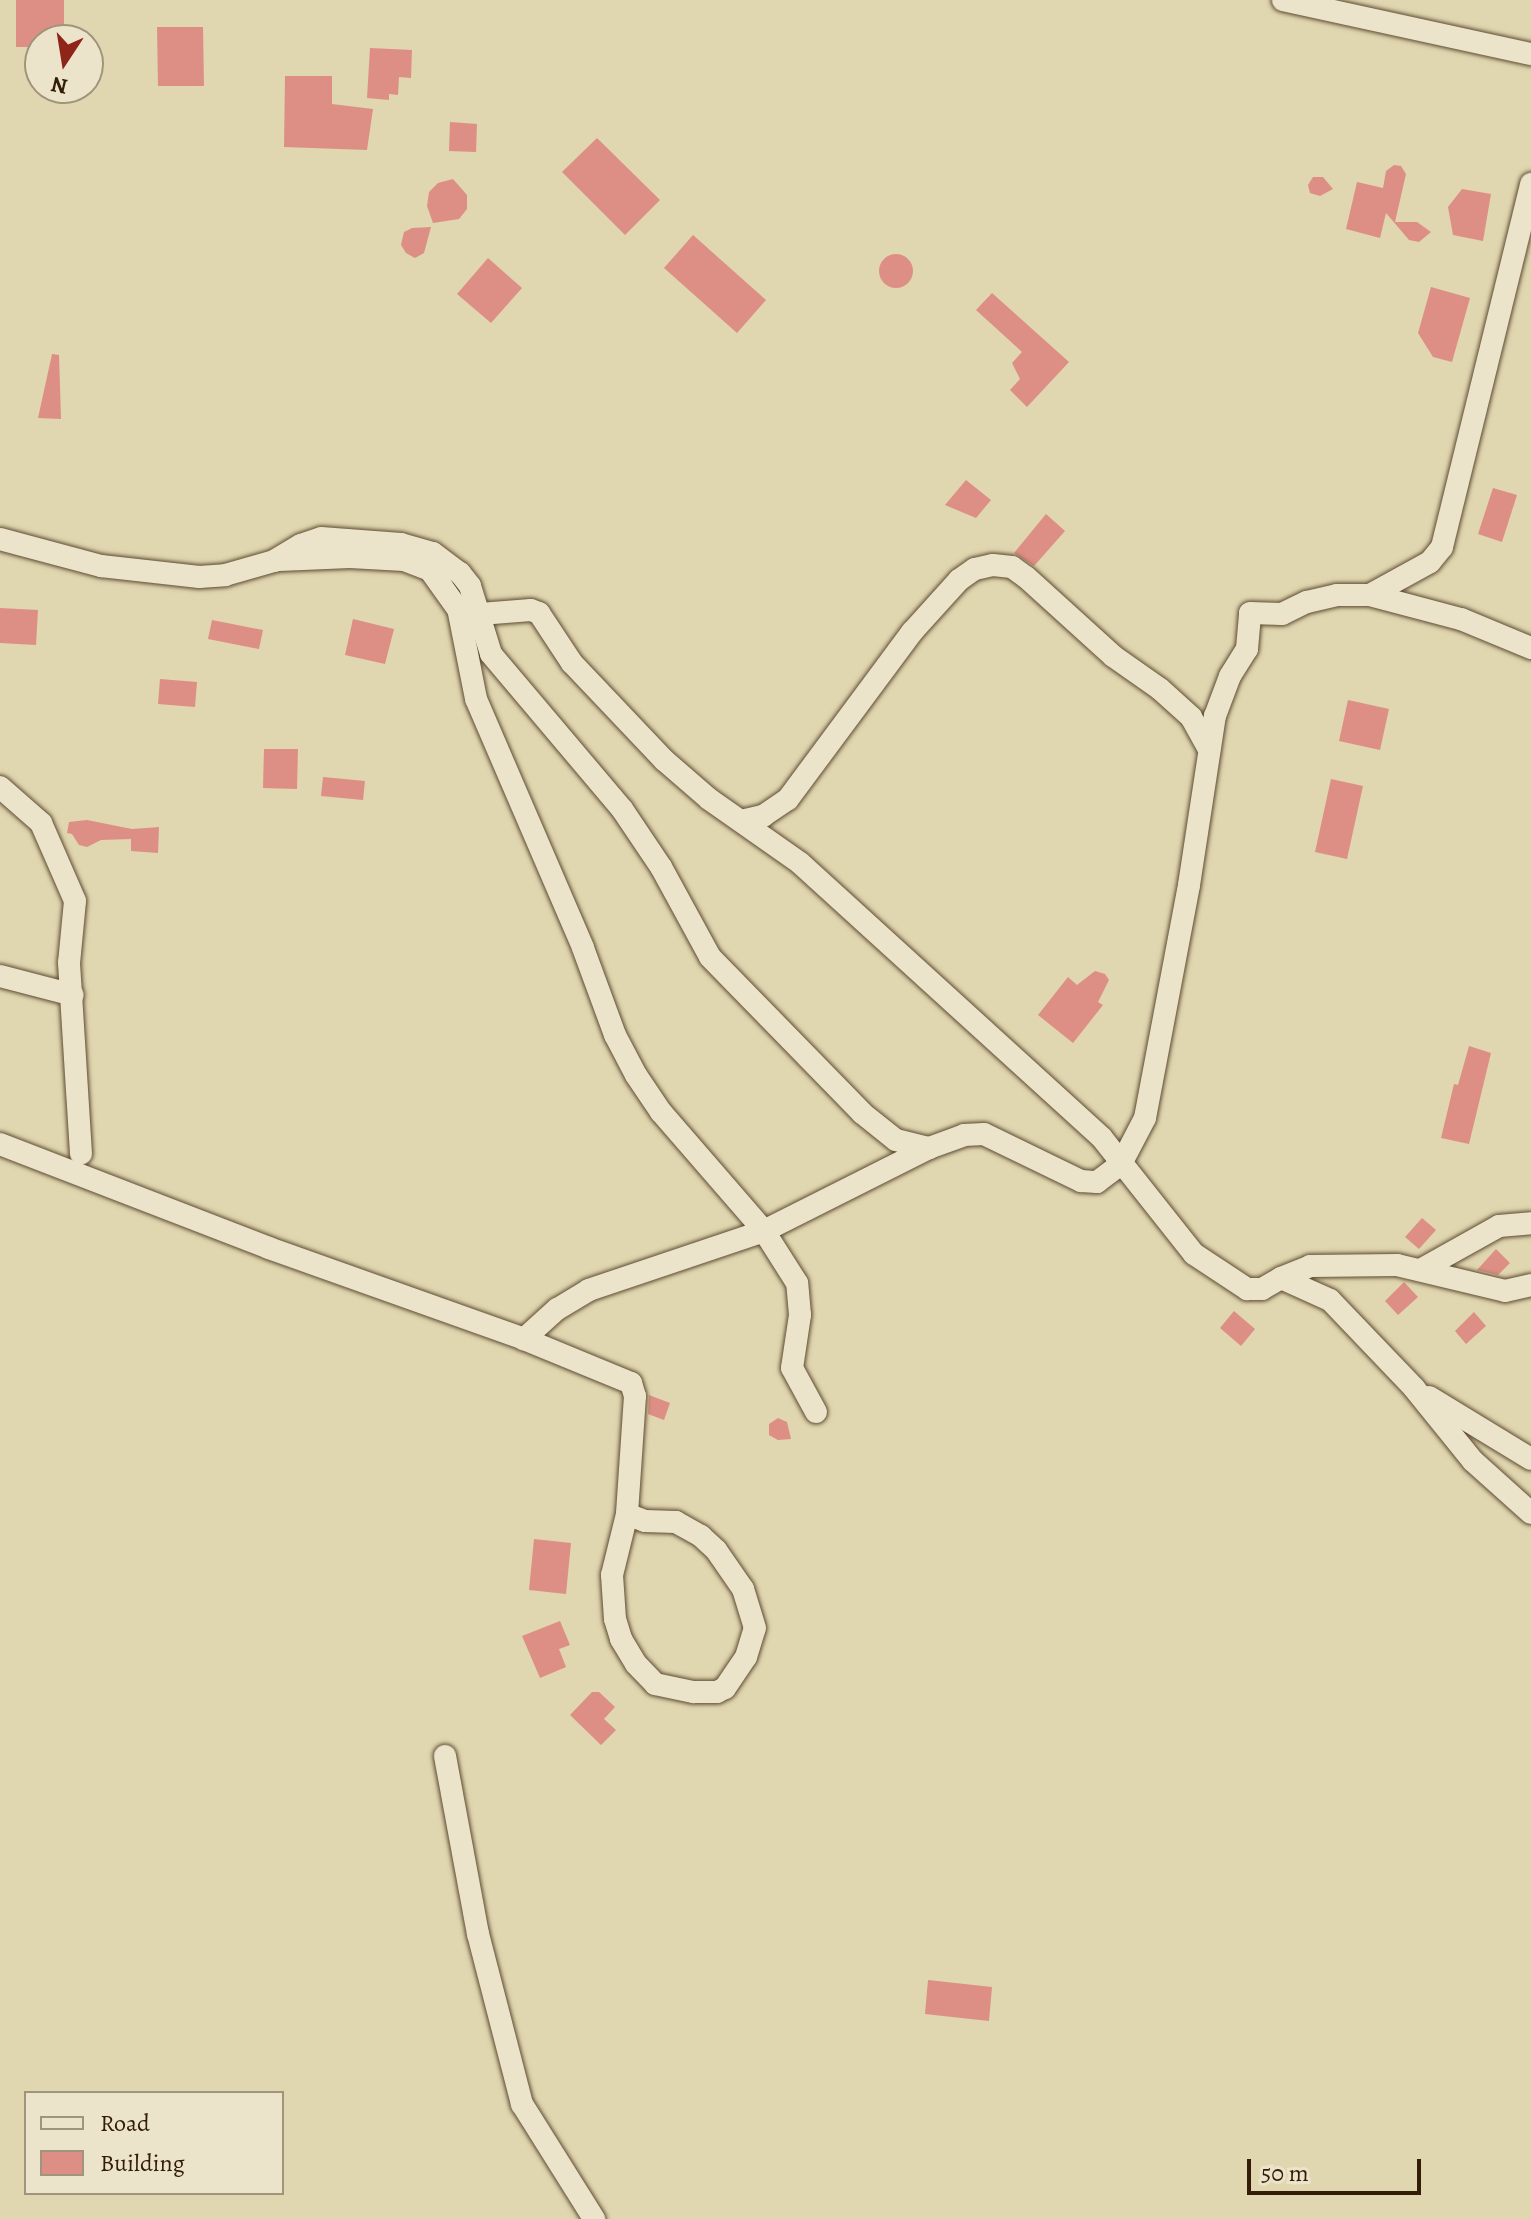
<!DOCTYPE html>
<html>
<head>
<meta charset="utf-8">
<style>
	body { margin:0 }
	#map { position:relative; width:1531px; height:2219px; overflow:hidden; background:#e0d6af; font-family:Alegreya,serif }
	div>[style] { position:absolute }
	.building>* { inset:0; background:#dd8f85 }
	.round { border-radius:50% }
	.roads { filter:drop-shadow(0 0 2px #5e4b32) drop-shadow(0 0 2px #5e4b32) }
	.minor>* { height:22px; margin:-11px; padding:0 11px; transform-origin:11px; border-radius:11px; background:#ebe4cb }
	span { translate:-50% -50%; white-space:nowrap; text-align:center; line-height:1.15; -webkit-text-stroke:7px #ebe4cb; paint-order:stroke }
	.legend { position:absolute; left:24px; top:2091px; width:260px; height:104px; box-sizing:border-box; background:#ebe4cb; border:2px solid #a1947d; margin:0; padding:10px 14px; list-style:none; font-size:24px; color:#331d09 }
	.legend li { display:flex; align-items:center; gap:16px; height:40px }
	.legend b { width:40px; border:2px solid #a1947d }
	.north { position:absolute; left:24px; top:24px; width:80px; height:80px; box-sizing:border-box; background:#ebe4cb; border:2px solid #a1947d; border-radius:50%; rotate:192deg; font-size:22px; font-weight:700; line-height:32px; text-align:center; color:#331d09 }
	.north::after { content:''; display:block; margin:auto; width:28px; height:36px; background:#8f2418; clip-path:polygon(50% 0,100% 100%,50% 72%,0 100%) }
	.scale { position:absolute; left:1247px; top:2159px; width:174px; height:36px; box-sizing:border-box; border:4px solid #331d09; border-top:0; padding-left:10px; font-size:24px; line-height:28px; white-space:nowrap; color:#331d09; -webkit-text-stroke:6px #ebe4cb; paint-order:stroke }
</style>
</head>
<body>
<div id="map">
	<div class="building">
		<div style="clip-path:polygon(16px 0,64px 0,64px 40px,40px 40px,40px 47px,16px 47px)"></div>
		<div style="clip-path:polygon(157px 27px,203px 27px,204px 86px,158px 86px)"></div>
		<div style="clip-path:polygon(370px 48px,412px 50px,411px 78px,399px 77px,398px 95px,389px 94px,389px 100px,367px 98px)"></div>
		<div style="clip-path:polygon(285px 76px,332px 76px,332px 104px,373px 109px,367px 150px,284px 147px)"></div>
		<div style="clip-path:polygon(450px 122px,477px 124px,476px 152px,449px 151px)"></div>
		<div style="clip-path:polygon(597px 138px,660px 200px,625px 235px,562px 172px)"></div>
		<div style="clip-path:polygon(1394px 165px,1401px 166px,1406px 174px,1395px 222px,1417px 222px,1431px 232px,1419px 242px,1409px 240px,1386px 213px,1380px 238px,1346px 229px,1357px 182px,1383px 188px,1386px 171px)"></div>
		<div style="clip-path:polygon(1313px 177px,1323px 177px,1333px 189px,1320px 196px,1310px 193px,1308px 185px)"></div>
		<div style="clip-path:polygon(453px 179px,467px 195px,467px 209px,459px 219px,433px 223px,427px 206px,429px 192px,438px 183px)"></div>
		<div style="clip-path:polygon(1462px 189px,1491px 194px,1483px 241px,1453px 235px,1448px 207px)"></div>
		<div style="clip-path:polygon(431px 227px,424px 253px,415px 258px,406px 253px,401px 245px,404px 232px,412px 228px)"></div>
		<div style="clip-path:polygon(693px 235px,766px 300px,737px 333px,664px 268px)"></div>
		<div class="round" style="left:879px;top:254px;width:34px;height:34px"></div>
		<div style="clip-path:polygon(488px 258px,522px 288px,491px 323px,457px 294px)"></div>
		<div style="clip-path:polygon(1431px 287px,1470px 298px,1452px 362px,1433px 357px,1418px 333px)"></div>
		<div style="clip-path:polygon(992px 293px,1069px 362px,1027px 407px,1010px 390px,1020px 379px,1012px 363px,1022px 352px,976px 310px)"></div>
		<div style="clip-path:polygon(52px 354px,59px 355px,61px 419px,38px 418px)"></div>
		<div style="clip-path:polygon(966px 480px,991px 500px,976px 518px,945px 505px)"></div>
		<div style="clip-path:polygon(1493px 488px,1517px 495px,1502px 542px,1478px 534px)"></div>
		<div style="clip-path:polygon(1046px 514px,1065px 531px,1034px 566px,1014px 553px)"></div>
		<div style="clip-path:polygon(0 608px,38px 610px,36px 645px,0 643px)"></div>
		<div style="clip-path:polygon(353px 619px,394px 629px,385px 664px,345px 655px)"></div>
		<div style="clip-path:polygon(212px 620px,263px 630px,259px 649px,208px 639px)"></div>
		<div style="clip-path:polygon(160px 679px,197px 682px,195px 707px,158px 704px)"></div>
		<div style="clip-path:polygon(1348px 700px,1389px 709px,1380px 750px,1339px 741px)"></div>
		<div style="clip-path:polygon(264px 749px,298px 749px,297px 789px,263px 788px)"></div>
		<div style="clip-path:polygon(323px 777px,365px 781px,363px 800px,321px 796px)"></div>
		<div style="clip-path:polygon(1331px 779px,1363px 786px,1347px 859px,1315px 852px)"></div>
		<div style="clip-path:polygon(87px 820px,132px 829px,159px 827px,158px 853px,131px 851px,131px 839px,101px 840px,87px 847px,79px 845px,72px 834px,67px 833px,69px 822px)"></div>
		<div style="clip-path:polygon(1095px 971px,1105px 974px,1109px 980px,1098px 1002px,1103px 1005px,1073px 1043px,1038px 1015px,1068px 977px,1077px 985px)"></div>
		<div style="clip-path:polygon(1469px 1046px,1491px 1053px,1469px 1144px,1441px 1138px,1454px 1084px,1458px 1085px)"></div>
		<div style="clip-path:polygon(1422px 1218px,1436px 1230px,1419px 1249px,1405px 1237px)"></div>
		<div style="clip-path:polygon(1496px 1249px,1510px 1263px,1498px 1275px,1477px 1270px)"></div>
		<div style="clip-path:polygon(1404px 1282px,1418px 1297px,1398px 1315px,1385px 1301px)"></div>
		<div style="clip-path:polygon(1234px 1311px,1255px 1329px,1241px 1346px,1220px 1328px)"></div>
		<div style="clip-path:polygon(1474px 1312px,1486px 1326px,1466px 1344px,1455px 1331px)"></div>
		<div style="clip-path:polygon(649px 1395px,670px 1403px,664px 1420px,648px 1414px)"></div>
		<div style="clip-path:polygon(778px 1418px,787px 1422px,791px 1439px,778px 1440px,769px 1435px,769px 1424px)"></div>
		<div style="clip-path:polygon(534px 1539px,571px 1543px,566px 1594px,529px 1590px)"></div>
		<div style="clip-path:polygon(560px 1621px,570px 1645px,559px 1649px,566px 1667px,540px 1678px,522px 1636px)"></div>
		<div style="clip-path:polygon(592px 1692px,599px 1692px,615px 1707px,604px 1719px,616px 1730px,601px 1745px,570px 1715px)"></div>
		<div style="clip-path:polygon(928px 1980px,992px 1987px,989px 2021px,925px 2014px)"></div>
	</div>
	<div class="roads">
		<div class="minor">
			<div style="left:1283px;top:0;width:254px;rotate:12.3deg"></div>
			<div style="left:0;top:539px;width:105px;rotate:15deg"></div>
			<div style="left:101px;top:566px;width:99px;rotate:6.4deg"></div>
			<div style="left:199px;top:577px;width:26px;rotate:-4deg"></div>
			<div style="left:225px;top:575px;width:51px;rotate:-15.9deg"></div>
			<div style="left:274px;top:561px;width:31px;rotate:-31deg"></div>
			<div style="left:301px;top:545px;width:21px;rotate:-19deg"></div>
			<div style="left:321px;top:538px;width:80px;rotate:4.3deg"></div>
			<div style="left:401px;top:544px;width:33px;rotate:16deg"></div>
			<div style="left:433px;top:553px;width:34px;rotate:37deg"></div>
			<div style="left:460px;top:573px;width:16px;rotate:52deg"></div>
			<div style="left:470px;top:586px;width:71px;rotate:72.8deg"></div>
			<div style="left:491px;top:654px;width:203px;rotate:49.8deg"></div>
			<div style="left:622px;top:809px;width:70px;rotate:56.1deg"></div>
			<div style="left:661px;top:867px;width:102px;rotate:61.4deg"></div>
			<div style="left:710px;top:957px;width:218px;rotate:45.7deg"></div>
			<div style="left:862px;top:1113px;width:43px;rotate:38.5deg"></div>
			<div style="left:896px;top:1140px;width:34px;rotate:14deg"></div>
			<div style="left:929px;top:1148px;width:37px;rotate:-20deg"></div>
			<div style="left:964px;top:1135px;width:20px;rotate:-3deg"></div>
			<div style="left:984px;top:1134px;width:108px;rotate:25.9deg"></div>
			<div style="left:1081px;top:1181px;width:16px;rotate:4deg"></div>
			<div style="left:1097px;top:1182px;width:30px;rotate:-37deg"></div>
			<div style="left:1121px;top:1164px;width:52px;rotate:-62.4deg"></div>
			<div style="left:1145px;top:1118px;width:237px;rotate:-79.3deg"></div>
			<div style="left:1189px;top:885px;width:171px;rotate:-81.3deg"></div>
			<div style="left:1215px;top:716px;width:43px;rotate:-69.4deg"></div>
			<div style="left:1230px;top:676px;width:32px;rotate:-58deg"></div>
			<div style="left:1247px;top:649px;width:36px;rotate:-85deg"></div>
			<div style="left:1250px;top:613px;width:32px;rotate:2deg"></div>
			<div style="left:1282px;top:614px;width:28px;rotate:-26deg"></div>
			<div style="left:1307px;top:602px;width:31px;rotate:-13deg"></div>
			<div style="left:1337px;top:595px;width:33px"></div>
			<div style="left:1370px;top:595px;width:94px;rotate:14.8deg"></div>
			<div style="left:1461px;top:619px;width:76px;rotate:22.5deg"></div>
			<div style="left:279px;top:560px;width:71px;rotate:-2.4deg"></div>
			<div style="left:350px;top:557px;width:54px;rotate:3.2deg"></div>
			<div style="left:404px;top:560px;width:28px;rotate:21deg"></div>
			<div style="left:430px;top:570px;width:60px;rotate:54.5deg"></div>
			<div style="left:1370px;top:595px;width:68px;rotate:-28.8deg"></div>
			<div style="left:1430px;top:562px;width:19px;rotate:-51deg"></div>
			<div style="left:1442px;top:547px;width:374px;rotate:-76.2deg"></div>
			<div style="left:458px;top:608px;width:93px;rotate:78.8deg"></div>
			<div style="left:476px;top:699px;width:271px;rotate:66.7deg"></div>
			<div style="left:583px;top:948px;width:93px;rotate:69.8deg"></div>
			<div style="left:615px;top:1035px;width:45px;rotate:62.3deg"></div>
			<div style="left:636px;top:1075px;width:45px;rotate:56deg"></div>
			<div style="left:661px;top:1112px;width:157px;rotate:49.1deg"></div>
			<div style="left:764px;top:1231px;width:185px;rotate:161.4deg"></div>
			<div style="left:589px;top:1290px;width:37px;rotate:149deg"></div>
			<div style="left:557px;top:1309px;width:45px;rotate:137.7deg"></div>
			<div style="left:480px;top:614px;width:51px;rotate:-4.5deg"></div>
			<div style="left:531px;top:610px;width:9px;rotate:21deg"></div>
			<div style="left:539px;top:613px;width:60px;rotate:56.6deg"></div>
			<div style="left:572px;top:663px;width:134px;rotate:46.5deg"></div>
			<div style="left:664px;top:760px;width:60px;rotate:40.9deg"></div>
			<div style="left:709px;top:799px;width:111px;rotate:35.1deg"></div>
			<div style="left:800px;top:863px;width:408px;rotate:42.3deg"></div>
			<div style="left:1102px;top:1138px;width:148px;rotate:51.6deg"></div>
			<div style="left:1194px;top:1254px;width:64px;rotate:33.4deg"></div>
			<div style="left:1247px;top:1289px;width:15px"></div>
			<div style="left:1262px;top:1289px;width:22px;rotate:-30deg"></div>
			<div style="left:1281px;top:1278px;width:54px;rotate:24.2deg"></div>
			<div style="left:1330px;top:1300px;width:122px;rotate:46.3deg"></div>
			<div style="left:1414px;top:1388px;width:94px;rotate:51.1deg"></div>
			<div style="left:1473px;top:1461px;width:78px;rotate:41.9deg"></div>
			<div style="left:0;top:787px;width:55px;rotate:41.3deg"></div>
			<div style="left:41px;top:823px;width:85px;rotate:66.4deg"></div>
			<div style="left:75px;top:901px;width:62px;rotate:95.5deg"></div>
			<div style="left:69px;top:963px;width:191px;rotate:86.4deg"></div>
			<div style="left:741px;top:821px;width:23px;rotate:-13deg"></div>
			<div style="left:763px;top:816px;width:30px;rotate:-34deg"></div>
			<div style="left:788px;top:799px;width:208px;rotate:-53.4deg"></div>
			<div style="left:912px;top:632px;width:70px;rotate:-47.9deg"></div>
			<div style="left:959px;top:580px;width:19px;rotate:-35deg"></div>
			<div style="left:975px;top:569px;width:18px;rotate:-13deg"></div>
			<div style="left:993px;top:565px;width:19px;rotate:6deg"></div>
			<div style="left:1012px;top:567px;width:17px;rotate:36deg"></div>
			<div style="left:1026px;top:577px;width:118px;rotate:42.2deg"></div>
			<div style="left:1113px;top:656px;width:57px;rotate:35.1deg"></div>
			<div style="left:1160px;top:689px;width:42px;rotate:42.1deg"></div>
			<div style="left:1191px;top:717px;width:38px;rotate:61deg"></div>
			<div style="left:0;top:976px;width:75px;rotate:14.6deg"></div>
			<div style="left:0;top:1144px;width:288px;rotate:21.1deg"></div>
			<div style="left:269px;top:1248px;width:271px;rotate:19.6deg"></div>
			<div style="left:524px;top:1339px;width:116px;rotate:22.4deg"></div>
			<div style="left:631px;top:1383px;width:14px;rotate:73deg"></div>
			<div style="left:635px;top:1396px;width:118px;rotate:93.9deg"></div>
			<div style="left:627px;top:1514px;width:63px;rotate:103.8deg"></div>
			<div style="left:612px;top:1575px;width:44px;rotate:86.1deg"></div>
			<div style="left:615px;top:1619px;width:21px;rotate:73deg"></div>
			<div style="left:621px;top:1639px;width:29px;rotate:59deg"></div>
			<div style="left:636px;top:1664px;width:28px;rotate:46deg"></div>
			<div style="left:655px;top:1684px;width:40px;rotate:12deg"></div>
			<div style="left:694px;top:1692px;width:23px"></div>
			<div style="left:717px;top:1692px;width:9px;rotate:-27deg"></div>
			<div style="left:725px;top:1688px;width:37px;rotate:-56deg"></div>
			<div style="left:746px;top:1657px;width:30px;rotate:-73deg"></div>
			<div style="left:755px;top:1628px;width:41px;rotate:-107.1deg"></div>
			<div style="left:743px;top:1589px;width:47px;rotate:-124.7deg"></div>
			<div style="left:716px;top:1550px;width:21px;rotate:-137deg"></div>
			<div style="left:701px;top:1536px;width:29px;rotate:-151deg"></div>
			<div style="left:676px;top:1522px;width:31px;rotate:-178deg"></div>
			<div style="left:645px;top:1521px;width:19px;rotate:-159deg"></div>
			<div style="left:1422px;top:1269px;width:88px;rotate:-29.2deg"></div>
			<div style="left:1499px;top:1226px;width:32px;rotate:-5deg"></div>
			<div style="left:1281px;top:1278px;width:31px;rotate:-22deg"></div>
			<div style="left:1310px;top:1266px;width:87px;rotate:-0.7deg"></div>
			<div style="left:1397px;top:1265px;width:111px;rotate:13.5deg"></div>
			<div style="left:1505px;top:1291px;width:27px;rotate:-13deg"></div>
			<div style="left:1429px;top:1397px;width:119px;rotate:31.3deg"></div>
			<div style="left:816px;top:1412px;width:50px;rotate:-118.6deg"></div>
			<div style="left:792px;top:1368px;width:54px;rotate:-81.4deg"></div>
			<div style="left:800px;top:1315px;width:32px;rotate:-95deg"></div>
			<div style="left:797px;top:1283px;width:62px;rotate:-122.4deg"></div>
			<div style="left:764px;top:1231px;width:185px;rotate:-26.7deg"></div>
			<div style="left:445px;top:1756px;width:181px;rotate:79.5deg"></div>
			<div style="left:478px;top:1934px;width:176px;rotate:75.5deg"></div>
			<div style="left:522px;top:2104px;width:136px;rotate:57.9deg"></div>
		</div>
	</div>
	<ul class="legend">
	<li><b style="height:10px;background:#ebe4cb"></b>Road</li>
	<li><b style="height:22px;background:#dd8f85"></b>Building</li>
	</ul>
	<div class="north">N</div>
	<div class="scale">50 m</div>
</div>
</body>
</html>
